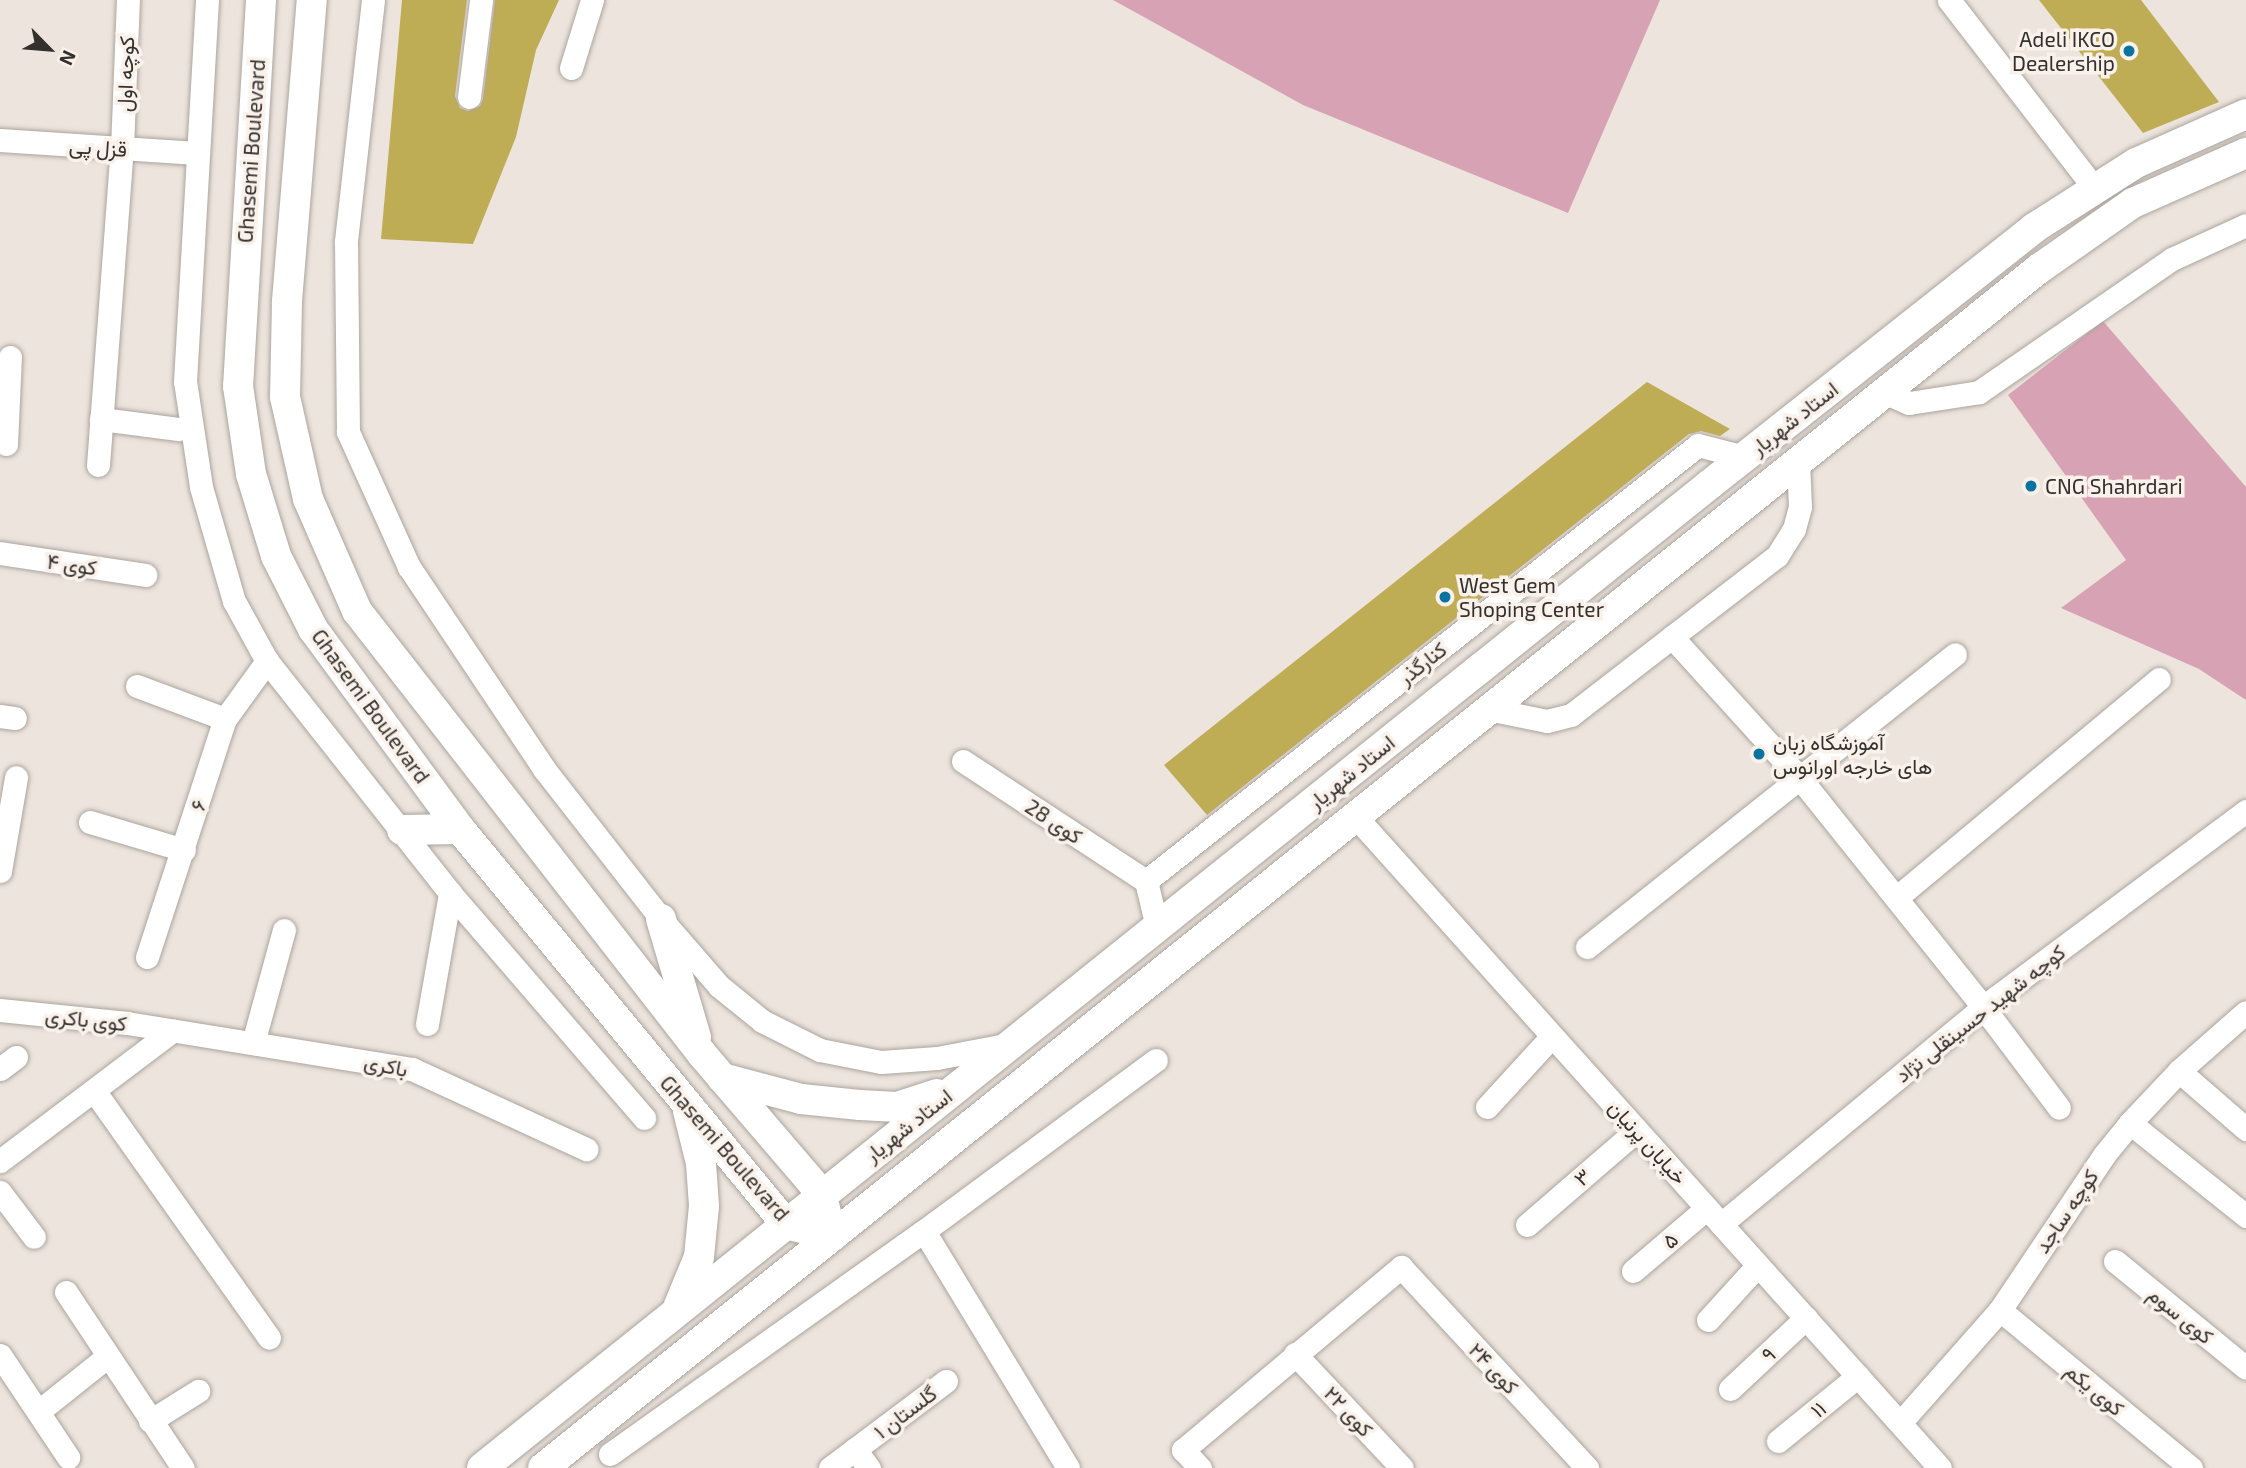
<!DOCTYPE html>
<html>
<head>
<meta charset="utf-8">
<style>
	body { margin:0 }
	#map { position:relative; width:2246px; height:1468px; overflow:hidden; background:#ece4dd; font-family:"Exo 2",Vazirmatn,sans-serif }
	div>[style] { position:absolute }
	.green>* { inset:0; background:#d8a2b5 }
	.building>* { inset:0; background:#bfad56 }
	.roads { filter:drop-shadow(0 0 2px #aca49e) drop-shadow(0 0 2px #aca49e) }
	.minor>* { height:23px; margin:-11.5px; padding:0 11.5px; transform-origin:11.5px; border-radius:11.5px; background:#fff }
	.major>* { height:30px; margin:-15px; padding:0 15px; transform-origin:15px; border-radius:15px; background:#fff }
	.dots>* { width:19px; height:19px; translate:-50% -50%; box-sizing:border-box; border:4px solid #f9f1ea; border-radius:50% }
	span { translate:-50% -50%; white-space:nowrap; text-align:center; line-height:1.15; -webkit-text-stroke:7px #f9f1ea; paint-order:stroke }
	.poi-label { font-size:21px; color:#33302d }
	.right { translate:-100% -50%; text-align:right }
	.left { translate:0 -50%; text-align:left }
	.street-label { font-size:21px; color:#33302d }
	.north { position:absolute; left:14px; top:14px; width:70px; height:70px; -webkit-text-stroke:5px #f9f1ea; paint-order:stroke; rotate:115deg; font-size:19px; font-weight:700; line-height:28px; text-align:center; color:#33302d }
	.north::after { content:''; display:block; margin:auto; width:24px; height:32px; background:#33302d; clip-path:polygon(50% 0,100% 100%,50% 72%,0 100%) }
</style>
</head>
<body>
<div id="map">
	<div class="green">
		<div style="clip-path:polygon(1113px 0,1660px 0,1568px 213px,1303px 105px)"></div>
		<div style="clip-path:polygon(2103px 321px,2246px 487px,2246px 700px,2199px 669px,2061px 608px,2126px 560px,2008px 395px)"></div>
	</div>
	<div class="building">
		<div style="clip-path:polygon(402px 0,467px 0,455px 96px,460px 108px,468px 111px,480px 106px,483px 99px,495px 0,559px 0,536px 50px,516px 137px,473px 244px,381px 239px)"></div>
		<div style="clip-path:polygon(2039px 0,2141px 0,2219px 102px,2143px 133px)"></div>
		<div style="clip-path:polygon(1647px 382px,1730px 429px,1720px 436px,1701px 431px,1689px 434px,1207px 815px,1164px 765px)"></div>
	</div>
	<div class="roads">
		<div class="minor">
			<div style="left:207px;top:0;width:382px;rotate:93.3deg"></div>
			<div style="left:185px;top:381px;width:107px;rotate:81.4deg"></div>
			<div style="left:201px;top:487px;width:119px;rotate:73.9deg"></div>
			<div style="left:234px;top:601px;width:68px;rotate:61.2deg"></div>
			<div style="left:267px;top:661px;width:295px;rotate:51.7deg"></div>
			<div style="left:450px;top:893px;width:297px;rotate:49.2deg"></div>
			<div style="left:373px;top:0;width:244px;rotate:96.4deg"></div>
			<div style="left:346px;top:242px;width:190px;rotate:89.4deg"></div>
			<div style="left:348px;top:432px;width:148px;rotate:65.7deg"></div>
			<div style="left:409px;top:567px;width:243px;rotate:56.2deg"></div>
			<div style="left:544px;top:769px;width:190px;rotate:52deg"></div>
			<div style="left:661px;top:919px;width:89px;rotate:49.1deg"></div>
			<div style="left:719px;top:986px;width:55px;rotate:39.1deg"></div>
			<div style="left:762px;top:1021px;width:65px;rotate:26.6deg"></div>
			<div style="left:820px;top:1050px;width:62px;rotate:11.1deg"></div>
			<div style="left:881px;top:1062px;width:56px;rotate:-4.1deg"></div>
			<div style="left:937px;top:1058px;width:75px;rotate:-10.7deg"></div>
			<div style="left:1949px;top:0;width:239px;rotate:52.3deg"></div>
			<div style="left:571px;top:68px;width:71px;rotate:-72.8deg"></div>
			<div style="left:469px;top:97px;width:98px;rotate:-82.9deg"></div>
			<div style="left:0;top:140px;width:197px;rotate:3.8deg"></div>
			<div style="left:1884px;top:392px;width:27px;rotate:24deg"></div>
			<div style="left:1909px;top:403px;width:71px;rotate:-8.9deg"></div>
			<div style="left:1979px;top:392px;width:234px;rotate:-34.6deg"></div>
			<div style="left:2172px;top:259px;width:81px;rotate:-24.7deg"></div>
			<div style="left:101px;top:419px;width:78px;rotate:7.4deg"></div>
			<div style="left:6px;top:444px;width:87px;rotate:-87.4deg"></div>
			<div style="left:98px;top:465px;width:318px;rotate:-85.7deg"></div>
			<div style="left:122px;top:148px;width:148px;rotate:-87.7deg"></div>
			<div style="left:0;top:553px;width:147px;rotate:8.6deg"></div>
			<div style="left:1672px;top:637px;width:189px;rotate:47.8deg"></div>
			<div style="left:1799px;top:777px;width:295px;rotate:51.3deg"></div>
			<div style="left:1983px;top:1007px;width:126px;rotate:53deg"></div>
			<div style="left:137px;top:686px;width:94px;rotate:20.6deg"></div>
			<div style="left:1488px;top:709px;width:60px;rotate:11.5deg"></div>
			<div style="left:1547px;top:721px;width:25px;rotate:-14deg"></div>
			<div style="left:1571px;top:715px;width:260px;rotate:-37.7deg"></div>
			<div style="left:1777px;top:556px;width:32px;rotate:-58deg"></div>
			<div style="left:1794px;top:529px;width:23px;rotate:-75deg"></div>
			<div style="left:1800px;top:507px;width:46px;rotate:-92.5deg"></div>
			<div style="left:0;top:716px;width:15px;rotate:8deg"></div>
			<div style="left:963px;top:761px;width:219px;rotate:33.3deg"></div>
			<div style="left:1355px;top:816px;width:876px;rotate:48.1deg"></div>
			<div style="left:90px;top:822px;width:98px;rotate:16.6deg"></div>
			<div style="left:0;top:871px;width:95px;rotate:-80.3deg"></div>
			<div style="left:1896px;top:898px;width:342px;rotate:-39.8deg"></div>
			<div style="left:1157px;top:927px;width:47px;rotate:-103.4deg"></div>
			<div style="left:1146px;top:881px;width:703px;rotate:-38.3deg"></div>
			<div style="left:1698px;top:445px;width:48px;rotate:14.6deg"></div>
			<div style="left:1587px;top:947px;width:470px;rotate:-38.5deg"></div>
			<div style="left:147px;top:957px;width:250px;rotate:-71.9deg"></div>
			<div style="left:225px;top:719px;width:72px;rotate:-54.1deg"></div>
			<div style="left:0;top:1010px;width:128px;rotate:5.8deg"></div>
			<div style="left:127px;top:1023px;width:289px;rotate:9.2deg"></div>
			<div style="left:412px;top:1069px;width:192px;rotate:24.7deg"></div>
			<div style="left:427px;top:1024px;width:133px;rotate:-80deg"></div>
			<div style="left:253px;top:1043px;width:117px;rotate:-74.7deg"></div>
			<div style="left:0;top:1069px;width:20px;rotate:-37deg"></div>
			<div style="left:2179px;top:1071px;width:89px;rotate:40.9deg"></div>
			<div style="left:95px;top:1092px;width:301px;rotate:54.7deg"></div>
			<div style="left:1487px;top:1107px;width:96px;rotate:-47.5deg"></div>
			<div style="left:2130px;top:1123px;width:149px;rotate:38.7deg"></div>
			<div style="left:0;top:1161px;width:216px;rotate:-37.1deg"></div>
			<div style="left:0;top:1192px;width:56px;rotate:52.9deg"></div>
			<div style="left:1721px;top:1224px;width:340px;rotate:-39.6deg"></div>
			<div style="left:1983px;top:1007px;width:328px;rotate:-36.7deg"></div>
			<div style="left:1527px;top:1225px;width:145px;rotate:-40.8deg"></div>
			<div style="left:924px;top:1231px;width:277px;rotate:58.7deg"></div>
			<div style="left:2115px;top:1261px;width:169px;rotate:39.2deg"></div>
			<div style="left:1633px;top:1271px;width:97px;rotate:-40.4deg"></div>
			<div style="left:66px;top:1292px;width:211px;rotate:56.4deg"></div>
			<div style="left:2000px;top:1310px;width:248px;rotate:39.6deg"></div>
			<div style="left:1708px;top:1320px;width:74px;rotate:-47.7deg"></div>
			<div style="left:1295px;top:1354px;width:156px;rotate:46.8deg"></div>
			<div style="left:0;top:1355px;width:123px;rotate:56.3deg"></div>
			<div style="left:1730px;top:1389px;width:104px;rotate:-43.1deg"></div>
			<div style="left:39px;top:1411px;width:87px;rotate:-38.5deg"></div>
			<div style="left:150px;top:1421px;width:57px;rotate:-32deg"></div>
			<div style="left:1900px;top:1423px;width:151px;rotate:-48.5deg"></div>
			<div style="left:2000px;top:1310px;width:187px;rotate:-56.1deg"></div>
			<div style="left:2104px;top:1155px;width:41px;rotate:-50.9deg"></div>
			<div style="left:2130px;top:1123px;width:71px;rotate:-46.7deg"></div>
			<div style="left:2179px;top:1071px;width:89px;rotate:-41.4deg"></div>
			<div style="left:1778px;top:1441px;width:103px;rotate:-39.1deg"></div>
			<div style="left:855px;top:1449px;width:24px;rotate:54deg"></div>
			<div style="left:610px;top:1454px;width:385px;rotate:-35.4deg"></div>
			<div style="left:924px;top:1231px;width:288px;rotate:-36.4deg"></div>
			<div style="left:830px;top:1468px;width:145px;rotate:-36.9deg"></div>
			<div style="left:1200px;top:1468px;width:25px;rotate:-133deg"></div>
			<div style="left:1183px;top:1450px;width:285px;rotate:-40deg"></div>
			<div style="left:1401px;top:1267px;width:274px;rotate:47.2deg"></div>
		</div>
		<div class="major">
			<div style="left:261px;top:0;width:387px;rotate:93.4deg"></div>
			<div style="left:238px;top:386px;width:89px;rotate:81.6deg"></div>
			<div style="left:251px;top:474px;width:86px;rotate:73deg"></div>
			<div style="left:276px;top:556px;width:82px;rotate:63.1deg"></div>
			<div style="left:313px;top:629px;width:248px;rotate:53.7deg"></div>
			<div style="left:460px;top:829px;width:512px;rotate:50.47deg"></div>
			<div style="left:786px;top:1224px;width:48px;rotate:14.6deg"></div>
			<div style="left:832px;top:1236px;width:44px;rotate:-104.3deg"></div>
			<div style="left:821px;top:1193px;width:183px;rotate:-130.6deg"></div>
			<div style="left:702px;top:1054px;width:561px;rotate:-127.91deg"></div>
			<div style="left:357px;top:611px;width:122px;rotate:-113.6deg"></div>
			<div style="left:308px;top:499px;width:105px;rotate:-102.7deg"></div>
			<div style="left:285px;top:397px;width:96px;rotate:-88.8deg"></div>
			<div style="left:287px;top:301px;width:302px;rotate:-85.3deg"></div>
			<div style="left:402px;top:830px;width:58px;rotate:-1deg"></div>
			<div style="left:661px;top:919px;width:123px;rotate:73.5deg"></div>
			<div style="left:722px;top:1078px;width:82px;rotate:14.9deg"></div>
			<div style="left:801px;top:1099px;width:59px;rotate:5.8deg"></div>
			<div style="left:860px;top:1105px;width:37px;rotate:3deg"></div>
			<div style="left:897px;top:1107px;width:42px;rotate:-18deg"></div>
			<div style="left:677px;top:1310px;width:57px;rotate:-67.5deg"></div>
			<div style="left:699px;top:1257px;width:51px;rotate:-84.4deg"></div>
			<div style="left:704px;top:1206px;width:43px;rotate:-94deg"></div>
			<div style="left:701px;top:1163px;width:54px;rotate:-104deg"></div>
			<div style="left:482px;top:1468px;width:1572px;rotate:-38.7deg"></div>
			<div style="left:1709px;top:485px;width:414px;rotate:-38.3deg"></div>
			<div style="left:2034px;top:228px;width:121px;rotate:-32.5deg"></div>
			<div style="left:2136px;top:163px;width:120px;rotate:-24deg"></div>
			<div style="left:543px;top:1468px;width:1919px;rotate:-38.72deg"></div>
			<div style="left:2040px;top:268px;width:113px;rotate:-35deg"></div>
			<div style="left:2133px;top:203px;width:124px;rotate:-23.9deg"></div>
		</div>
	</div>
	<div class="dots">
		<div style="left:2129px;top:51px;background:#08739f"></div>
		<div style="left:2031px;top:486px;background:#08739f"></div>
		<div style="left:1445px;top:597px;background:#08739f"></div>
		<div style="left:1759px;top:754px;background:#08739f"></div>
	</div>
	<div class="poi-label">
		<span class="right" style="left:2115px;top:51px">Adeli IKCO<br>Dealership</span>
		<span class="left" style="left:2045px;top:486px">CNG Shahrdari</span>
		<span class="left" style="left:1459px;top:597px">West Gem<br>Shoping Center</span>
		<span class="left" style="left:1773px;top:754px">آموزشگاه زبان<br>های خارجه اورانوس</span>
	</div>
	<div class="street-label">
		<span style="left:125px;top:74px;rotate:-88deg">کوچه اول</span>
		<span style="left:98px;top:147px;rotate:4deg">قزل پی</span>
		<span style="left:251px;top:151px;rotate:-86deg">Ghasemi Boulevard</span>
		<span style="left:1794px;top:418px;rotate:-38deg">استاد شهریار</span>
		<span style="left:72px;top:564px;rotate:8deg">کوی ۴</span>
		<span style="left:1422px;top:663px;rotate:-38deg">کنارگذر</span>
		<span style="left:371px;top:706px;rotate:54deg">Ghasemi Boulevard</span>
		<span style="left:1351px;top:772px;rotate:-39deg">استاد شهریار</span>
		<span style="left:198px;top:805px;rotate:-72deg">۶</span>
		<span style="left:1054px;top:821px;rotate:33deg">کوی 28</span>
		<span style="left:1980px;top:1013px;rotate:-38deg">کوچه شهید حسینقلی نژاد</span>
		<span style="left:86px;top:1019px;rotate:6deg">کوی باکری</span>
		<span style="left:386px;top:1065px;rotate:11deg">باکری</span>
		<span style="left:908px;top:1125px;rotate:-38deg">استاد شهریار</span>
		<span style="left:1648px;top:1142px;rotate:48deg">خیابان پرنیان</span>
		<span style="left:725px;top:1148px;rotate:49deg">Ghasemi Boulevard</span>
		<span style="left:1582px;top:1177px;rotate:-41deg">۳</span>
		<span style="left:2066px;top:1211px;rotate:-56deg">کوچه ساجد</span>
		<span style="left:1670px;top:1240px;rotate:-40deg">۵</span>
		<span style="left:2181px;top:1315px;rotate:39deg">کوی سوم</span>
		<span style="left:1768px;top:1354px;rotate:-43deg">۹</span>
		<span style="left:1494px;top:1368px;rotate:47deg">کوی ۲۴</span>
		<span style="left:2095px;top:1389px;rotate:40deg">کوی یکم</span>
		<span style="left:1818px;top:1409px;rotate:-39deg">۱۱</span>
		<span style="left:1349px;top:1411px;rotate:47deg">کوی ۲۲</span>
		<span style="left:905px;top:1412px;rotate:-37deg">۱ گلستان</span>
	</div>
	<div class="north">N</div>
</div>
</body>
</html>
